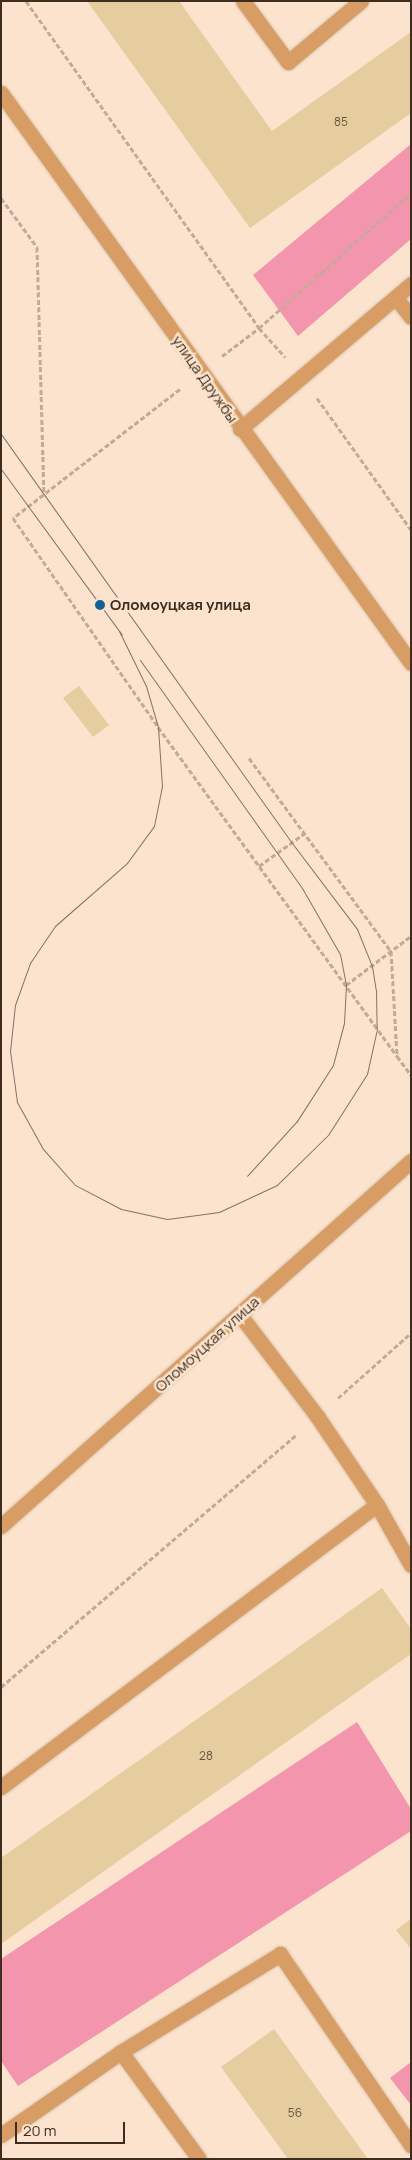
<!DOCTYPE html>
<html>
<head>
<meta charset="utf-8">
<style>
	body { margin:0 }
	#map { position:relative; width:412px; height:2160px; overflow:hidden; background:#fbe3cd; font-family:Manrope,sans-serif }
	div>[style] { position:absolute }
	.green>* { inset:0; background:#f395ac }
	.building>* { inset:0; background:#e5cd9f }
	.path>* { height:3px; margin-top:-1.5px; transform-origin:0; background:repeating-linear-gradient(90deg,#c1ab98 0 5px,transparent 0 7.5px) }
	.roads { filter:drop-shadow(0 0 1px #d5bfaa) drop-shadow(0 0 1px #d5bfaa) }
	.minor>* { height:15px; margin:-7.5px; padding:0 7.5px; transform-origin:7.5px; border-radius:7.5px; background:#d79d64 }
	.tram>* { height:1px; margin:-0.5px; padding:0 0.5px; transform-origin:0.5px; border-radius:0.5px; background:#857261 }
	.dots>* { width:14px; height:14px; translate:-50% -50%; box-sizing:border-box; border:2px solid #fbe3cd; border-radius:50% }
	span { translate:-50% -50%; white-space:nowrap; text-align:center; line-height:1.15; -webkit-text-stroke:5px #fbe3cd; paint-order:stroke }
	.number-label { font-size:12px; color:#67553f }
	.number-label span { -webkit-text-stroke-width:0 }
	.street-label { font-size:15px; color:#3d2d1f }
	.poi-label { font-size:15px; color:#3d2d1f; font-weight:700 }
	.left { translate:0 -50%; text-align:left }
	.frame { position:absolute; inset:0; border:2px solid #3d2d1f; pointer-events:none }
	.scale { position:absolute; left:15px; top:2122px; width:110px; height:22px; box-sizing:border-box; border:2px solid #3d2d1f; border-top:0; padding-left:6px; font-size:15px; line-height:18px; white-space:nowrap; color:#3d2d1f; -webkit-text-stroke:4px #fbe3cd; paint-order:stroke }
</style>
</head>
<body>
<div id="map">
	<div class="green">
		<div style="clip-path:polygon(411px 144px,411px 239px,298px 336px,253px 275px)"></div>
		<div style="clip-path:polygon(357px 1722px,411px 1809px,411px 1831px,18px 2086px,1px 2061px,1px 1959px)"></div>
		<div style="clip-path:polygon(411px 2062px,411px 2105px,390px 2078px)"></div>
	</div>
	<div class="building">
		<div style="clip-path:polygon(87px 1px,179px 1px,272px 131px,411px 32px,411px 113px,250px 228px)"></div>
		<div style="clip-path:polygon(79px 686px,109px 725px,93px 737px,63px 698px)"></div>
		<div style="clip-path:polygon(382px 1588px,411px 1629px,411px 1654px,1px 1944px,1px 1858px)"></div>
		<div style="clip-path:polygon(411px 1919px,411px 1949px,396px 1930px)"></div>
		<div style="clip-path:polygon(274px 2029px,368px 2159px,288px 2159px,221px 2067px)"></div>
	</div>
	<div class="path">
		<div style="left:26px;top:1px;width:402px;rotate:54.5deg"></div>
		<div style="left:259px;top:328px;width:203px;rotate:-41.6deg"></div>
		<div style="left:1px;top:198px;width:61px;rotate:53.7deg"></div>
		<div style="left:37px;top:247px;width:246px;rotate:88.4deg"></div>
		<div style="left:222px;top:356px;width:46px;rotate:-37.1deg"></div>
		<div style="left:259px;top:328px;width:39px;rotate:48deg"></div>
		<div style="left:180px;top:389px;width:211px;rotate:142.3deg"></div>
		<div style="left:13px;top:518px;width:254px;rotate:55.2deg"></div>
		<div style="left:158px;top:727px;width:407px;rotate:54deg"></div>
		<div style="left:317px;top:398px;width:162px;rotate:54.5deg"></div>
		<div style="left:249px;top:758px;width:240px;rotate:53.7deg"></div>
		<div style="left:391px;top:951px;width:105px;rotate:86.7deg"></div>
		<div style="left:397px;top:1056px;width:24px;rotate:54deg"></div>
		<div style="left:259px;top:866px;width:57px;rotate:-35.7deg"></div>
		<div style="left:346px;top:985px;width:81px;rotate:-37deg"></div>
		<div style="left:338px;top:1398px;width:98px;rotate:-41.7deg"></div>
		<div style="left:1px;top:1687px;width:389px;rotate:-40.5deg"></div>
	</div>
	<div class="roads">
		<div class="minor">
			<div style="left:243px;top:1px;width:76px;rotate:53.6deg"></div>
			<div style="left:288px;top:62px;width:95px;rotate:-39.9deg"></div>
			<div style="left:1px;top:93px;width:702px;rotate:54.27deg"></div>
			<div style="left:396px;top:298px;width:24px;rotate:52deg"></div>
			<div style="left:240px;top:429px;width:224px;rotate:-40.3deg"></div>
			<div style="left:240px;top:1315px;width:127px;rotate:52.7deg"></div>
			<div style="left:317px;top:1416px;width:107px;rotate:56deg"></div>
			<div style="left:377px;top:1505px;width:69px;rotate:60.5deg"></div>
			<div style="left:1px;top:1526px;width:549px;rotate:-41.68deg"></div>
			<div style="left:1px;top:1787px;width:470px;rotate:-36.9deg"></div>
			<div style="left:121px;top:2052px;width:132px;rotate:53.9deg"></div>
			<div style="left:1px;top:2135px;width:146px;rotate:-34.7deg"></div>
			<div style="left:121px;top:2052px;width:187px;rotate:-31.6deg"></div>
			<div style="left:280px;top:1954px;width:232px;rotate:55.6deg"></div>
		</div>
	</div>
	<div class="tram">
		<div style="left:1px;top:434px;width:502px;rotate:54.57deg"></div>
		<div style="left:292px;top:843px;width:108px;rotate:52.9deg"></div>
		<div style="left:357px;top:929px;width:40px;rotate:68deg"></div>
		<div style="left:372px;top:966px;width:24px;rotate:81deg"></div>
		<div style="left:376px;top:990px;width:39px;rotate:89deg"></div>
		<div style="left:377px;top:1029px;width:46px;rotate:102.5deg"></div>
		<div style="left:367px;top:1074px;width:72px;rotate:122.6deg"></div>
		<div style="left:328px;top:1135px;width:71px;rotate:135.6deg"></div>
		<div style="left:277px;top:1185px;width:64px;rotate:155deg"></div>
		<div style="left:219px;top:1212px;width:52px;rotate:172.3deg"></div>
		<div style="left:167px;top:1219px;width:47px;rotate:-167.7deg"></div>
		<div style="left:121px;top:1209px;width:52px;rotate:-152.4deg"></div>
		<div style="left:75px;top:1185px;width:48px;rotate:-131.6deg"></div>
		<div style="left:43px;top:1149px;width:54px;rotate:-119deg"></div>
		<div style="left:17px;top:1102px;width:51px;rotate:-97.8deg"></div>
		<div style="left:10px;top:1051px;width:46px;rotate:-83.8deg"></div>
		<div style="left:15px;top:1005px;width:45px;rotate:-70.3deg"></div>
		<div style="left:30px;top:963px;width:45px;rotate:-56deg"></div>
		<div style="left:55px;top:926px;width:96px;rotate:-41.2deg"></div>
		<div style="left:127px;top:863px;width:46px;rotate:-53.9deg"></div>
		<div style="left:154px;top:826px;width:41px;rotate:-78.7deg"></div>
		<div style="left:162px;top:786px;width:59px;rotate:-93.9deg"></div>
		<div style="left:158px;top:727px;width:43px;rotate:-106.3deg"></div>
		<div style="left:146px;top:686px;width:61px;rotate:-116.1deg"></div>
		<div style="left:1px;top:469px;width:205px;rotate:53.9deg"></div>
		<div style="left:140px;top:660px;width:280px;rotate:54.6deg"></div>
		<div style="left:302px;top:888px;width:76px;rotate:60.1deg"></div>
		<div style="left:340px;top:954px;width:32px;rotate:79deg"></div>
		<div style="left:346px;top:985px;width:38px;rotate:93deg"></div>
		<div style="left:344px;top:1023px;width:43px;rotate:104.7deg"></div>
		<div style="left:333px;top:1065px;width:67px;rotate:122.7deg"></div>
		<div style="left:297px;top:1121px;width:74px;rotate:132.3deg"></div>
	</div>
	<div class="dots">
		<div style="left:100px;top:605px;background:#146093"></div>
	</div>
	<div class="number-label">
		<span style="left:341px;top:122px">85</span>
		<span style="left:206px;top:1756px">28</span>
		<span style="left:295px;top:2113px">56</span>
	</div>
	<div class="street-label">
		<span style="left:205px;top:379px;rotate:55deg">улица Дружбы</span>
		<span style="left:207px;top:1344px;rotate:-42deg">Оломоуцкая улица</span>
	</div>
	<div class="poi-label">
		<span class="left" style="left:110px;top:605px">Оломоуцкая улица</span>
	</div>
	<div class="frame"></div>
	<div class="scale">20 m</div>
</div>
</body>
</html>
